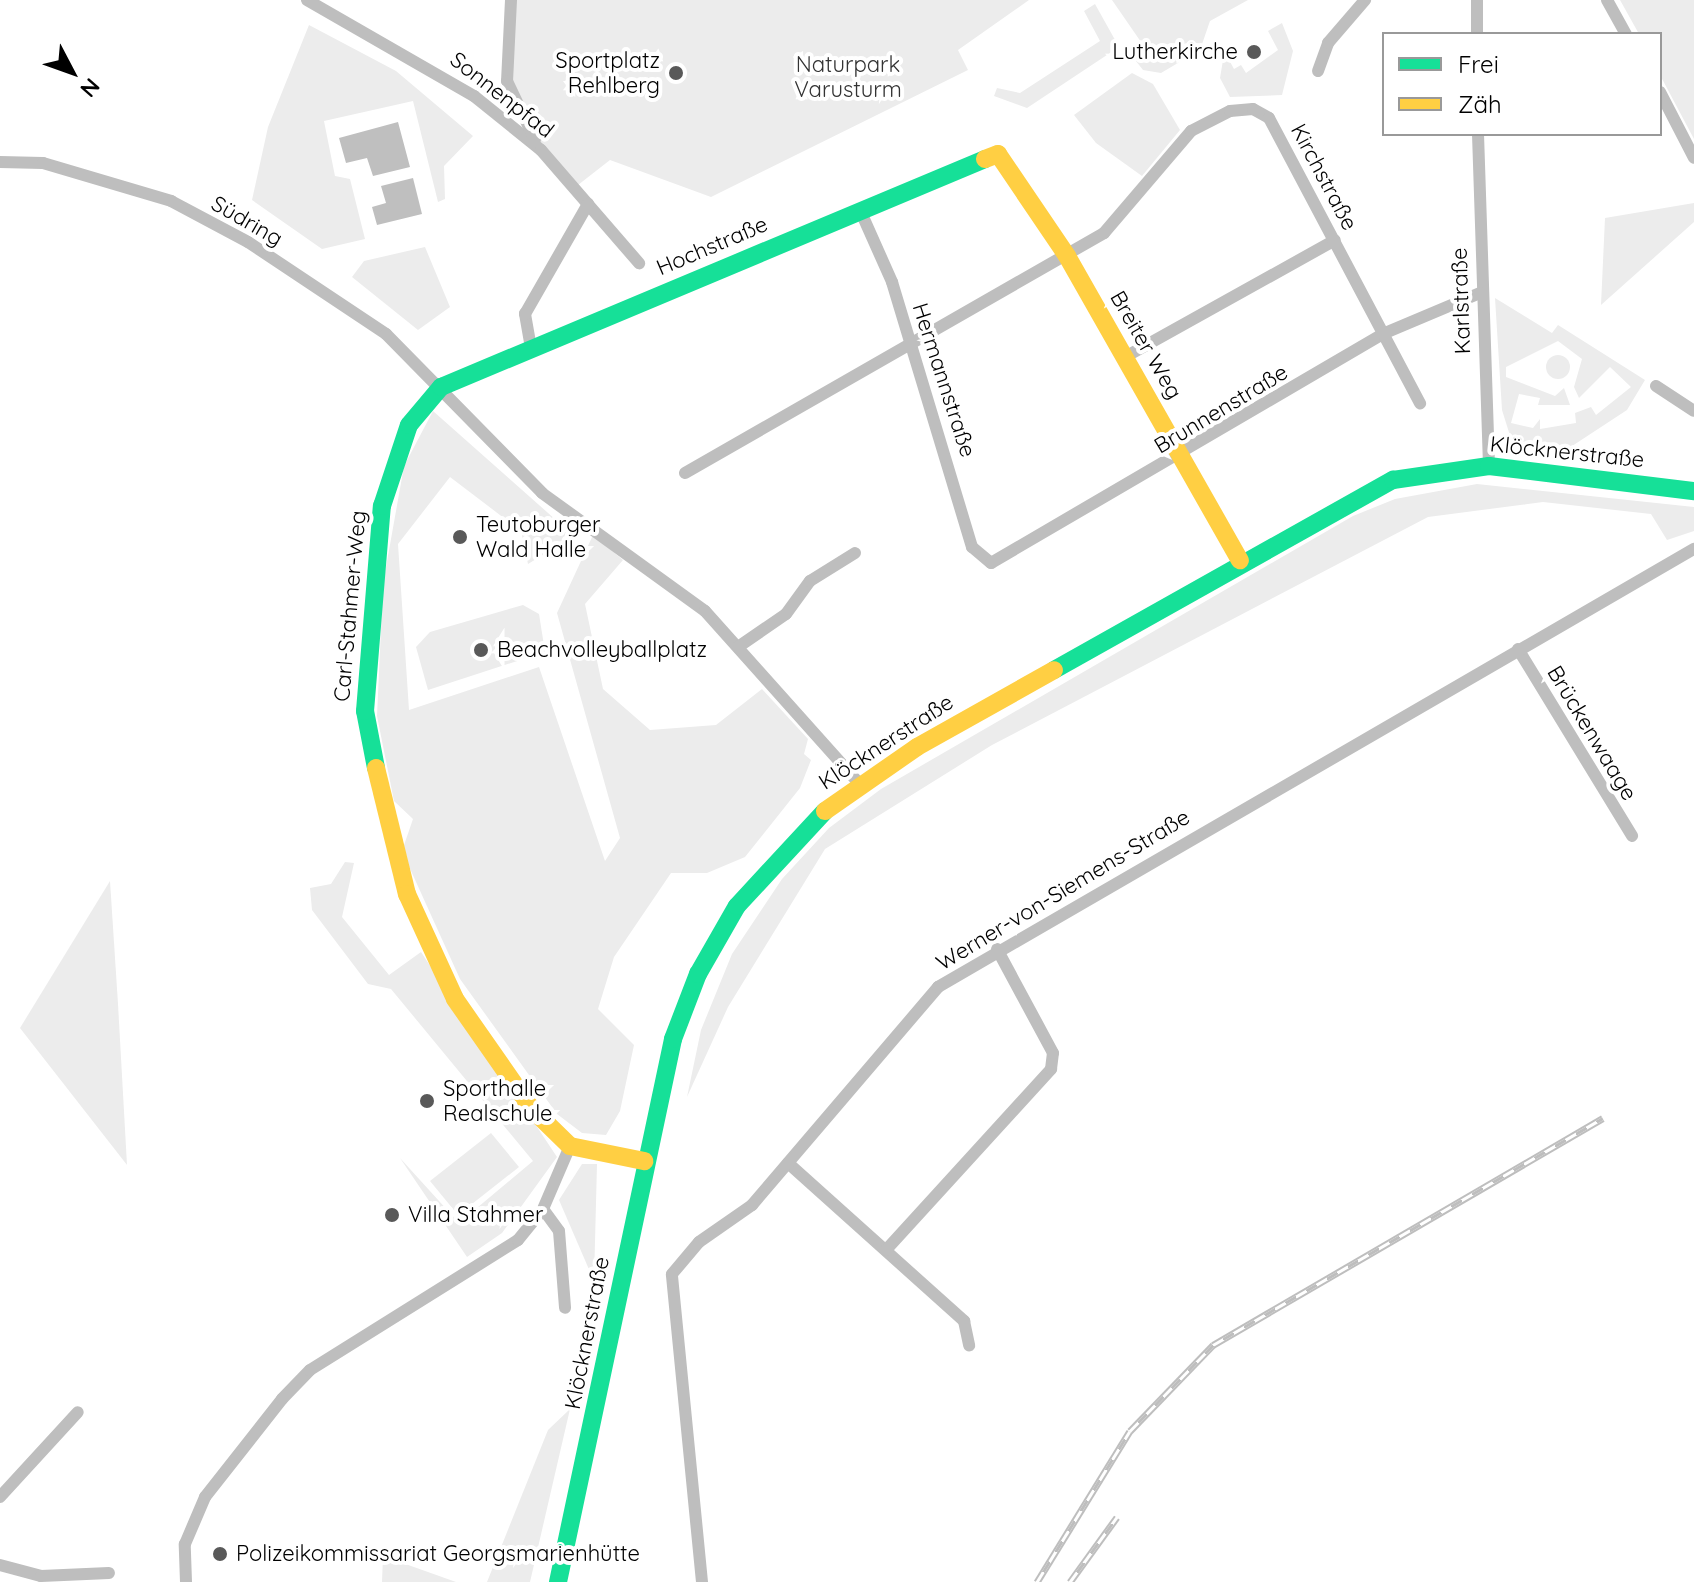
<!DOCTYPE html>
<html>
<head>
<meta charset="utf-8">
<style>
	body { margin:0 }
	#map { position:relative; width:1694px; height:1582px; overflow:hidden; background:#fff; font-family:Quicksand,sans-serif }
	div>[style] { position:absolute }
	.green>* { inset:0; background:#ececec }
	.round { border-radius:50% }
	.water>* { inset:0; background:#bfbfbf }
	.street>* { height:12px; margin:-6px; padding:0 6px; transform-origin:6px; border-radius:6px; background:#bebebe }
	.fast>* { height:18px; margin:-9px; padding:0 9px; transform-origin:9px; border-radius:9px; background:#16e098 }
	.slow>* { height:18px; margin:-9px; padding:0 9px; transform-origin:9px; border-radius:9px; background:#ffcf43 }
	.rail>* { height:7px; margin-top:-3.5px; transform-origin:0; background:repeating-linear-gradient(90deg,#fff 0 12px,#bebebe 0 24px); box-sizing:border-box; border-block:2px solid #bebebe }
	.dots>* { width:22px; height:22px; translate:-50% -50%; box-sizing:border-box; border:4px solid #fff; border-radius:50% }
	span { translate:-50% -50%; white-space:nowrap; text-align:center; line-height:1.15; -webkit-text-stroke:8px #fff; paint-order:stroke }
	.poi-label { font-size:22px; color:#000 }
	.right { translate:-100% -50%; text-align:right }
	.left { translate:0 -50%; text-align:left }
	.park-label { font-size:22px; color:#333 }
	.street-label { font-size:22px; color:#000 }
	.legend { position:absolute; left:1382px; top:32px; width:280px; height:104px; box-sizing:border-box; background:#fff; border:2px solid #999; margin:0; padding:10px 14px; list-style:none; font-size:24px; color:#000 }
	.legend li { display:flex; align-items:center; gap:16px; height:40px }
	.legend b { width:40px; border:2px solid #999 }
	.north { position:absolute; left:32px; top:32px; width:80px; height:80px; -webkit-text-stroke:6px #fff; paint-order:stroke; rotate:131deg; font-size:22px; font-weight:700; line-height:32px; text-align:center; color:#000 }
	.north::after { content:''; display:block; margin:auto; width:28px; height:36px; background:#000; clip-path:polygon(50% 0,100% 100%,50% 72%,0 100%) }
</style>
</head>
<body>
<div id="map">
	<div class="green">
		<div style="clip-path:polygon(511px 0,1029px 0,958px 50px,968px 70px,711px 197px,610px 160px,578px 185px,541px 150px,507px 81px)"></div>
		<div style="clip-path:polygon(1112px 0,1248px 0,1210px 21px,1200px 50px,1161px 73px,1143px 70px,1132px 56px,1141px 42px)"></div>
		<div style="clip-path:polygon(1620px 0,1694px 0,1694px 139px,1660px 75px,1660px 34px,1639px 34px)"></div>
		<div style="clip-path:polygon(1095px 4px,1119px 47px,1027px 108px,994px 96px,997px 88px,1020px 93px,1100px 41px,1084px 11px)"></div>
		<div style="clip-path:polygon(1282px 23px,1293px 51px,1282px 95px,1230px 97px,1220px 78px,1225px 48px,1235px 54px,1228px 58px,1234px 69px,1241px 65px,1246px 73px,1278px 50px,1268px 31px)"></div>
		<div style="clip-path:polygon(309px 25px,396px 71px,473px 136px,444px 166px,445px 199px,438px 202px,413px 101px,324px 121px,335px 176px,350px 179px,365px 239px,322px 249px,252px 200px,268px 127px)"></div>
		<div style="clip-path:polygon(1132px 73px,1153px 84px,1180px 130px,1142px 176px,1096px 143px,1074px 115px)"></div>
		<div style="clip-path:polygon(1694px 203px,1694px 222px,1601px 305px,1605px 218px)"></div>
		<div style="clip-path:polygon(425px 247px,450px 307px,418px 330px,352px 277px,364px 261px)"></div>
		<div style="clip-path:polygon(evenodd,1495px 298px,1552px 333px,1558px 325px,1645px 380px,1627px 410px,1566px 450px,1512px 442px,1502px 410px,1495px 298px,1558px 341px,1582px 359px,1574px 387px,1579px 398px,1610px 367px,1631px 387px,1596px 415px,1591px 407px,1575px 413px,1576px 423px,1540px 429px,1540px 419px,1533px 428px,1511px 423px,1519px 394px,1540px 398px,1538px 405px,1570px 405px,1564px 388px,1555px 396px,1506px 377px,1506px 367px,1558px 341px)"></div>
		<div class="round" style="left:1546px;top:355px;width:24px;height:24px"></div>
		<div style="clip-path:polygon(433px 411px,574px 536px,528px 564px,521px 531px,450px 477px,398px 544px,409px 710px,539px 667px,605px 861px,620px 838px,557px 613px,593px 535px,623px 560px,585px 604px,603px 689px,650px 730px,716px 725px,762px 689px,808px 739px,804px 754px,811px 760px,800px 788px,745px 857px,707px 873px,671px 873px,614px 957px,598px 1009px,634px 1045px,620px 1111px,606px 1135px,582px 1133px,557px 1114px,460px 979px,402px 851px,413px 819px,394px 801px,377px 716px,383px 584px,404px 466px)"></div>
		<div style="clip-path:polygon(1477px 484px,1694px 507px,1694px 531px,1667px 540px,1651px 514px,1543px 502px,1428px 517px,992px 745px,825px 849px,728px 1007px,687px 1097px,701px 1030px,732px 954px,782px 879px,829px 828px,881px 789px,1353px 516px,1395px 499px)"></div>
		<div style="clip-path:polygon(523px 605px,539px 614px,545px 652px,428px 690px,416px 647px,430px 632px)"></div>
		<div style="clip-path:polygon(345px 862px,354px 863px,342px 917px,389px 975px,421px 952px,557px 1157px,502px 1233px,467px 1257px,400px 1158px,459px 1223px,533px 1161px,391px 989px,368px 984px,312px 910px,310px 888px,331px 884px)"></div>
		<div style="clip-path:polygon(110px 881px,118px 1004px,127px 1165px,20px 1028px)"></div>
		<div style="clip-path:polygon(491px 1133px,519px 1167px,458px 1215px,430px 1181px)"></div>
		<div style="clip-path:polygon(582px 1164px,597px 1164px,594px 1281px,559px 1200px)"></div>
		<div style="clip-path:polygon(570px 1409px,530px 1582px,487px 1582px,548px 1430px)"></div>
		<div style="clip-path:polygon(383px 1556px,456px 1582px,382px 1582px)"></div>
	</div>
	<div class="water">
		<div style="clip-path:polygon(398px 122px,410px 167px,373px 176px,367px 158px,346px 163px,339px 138px)"></div>
		<div style="clip-path:polygon(413px 178px,422px 214px,377px 225px,372px 207px,386px 203px,381px 186px)"></div>
	</div>
	<div class="street">
		<div style="left:307px;top:0;width:193px;rotate:29.9deg"></div>
		<div style="left:474px;top:96px;width:86px;rotate:38.9deg"></div>
		<div style="left:541px;top:150px;width:150px;rotate:49.1deg"></div>
		<div style="left:511px;top:0;width:81px;rotate:92.8deg"></div>
		<div style="left:507px;top:81px;width:65px;rotate:64.6deg"></div>
		<div style="left:1477px;top:0;width:34px;rotate:90deg"></div>
		<div style="left:1607px;top:0;width:39px;rotate:61deg"></div>
		<div style="left:1318px;top:71px;width:30px;rotate:-70deg"></div>
		<div style="left:1328px;top:43px;width:57px;rotate:-49.3deg"></div>
		<div style="left:1660px;top:92px;width:74px;rotate:62.7deg"></div>
		<div style="left:1478px;top:134px;width:332px;rotate:88.1deg"></div>
		<div style="left:0;top:162px;width:43px;rotate:1.3deg"></div>
		<div style="left:43px;top:163px;width:134px;rotate:16.5deg"></div>
		<div style="left:171px;top:201px;width:87px;rotate:28deg"></div>
		<div style="left:248px;top:242px;width:166px;rotate:33.7deg"></div>
		<div style="left:386px;top:334px;width:223px;rotate:45.5deg"></div>
		<div style="left:542px;top:493px;width:201px;rotate:35.9deg"></div>
		<div style="left:705px;top:611px;width:231px;rotate:48.2deg"></div>
		<div style="left:860px;top:210px;width:79px;rotate:66deg"></div>
		<div style="left:892px;top:282px;width:277px;rotate:73.2deg"></div>
		<div style="left:972px;top:547px;width:25px;rotate:40deg"></div>
		<div style="left:991px;top:563px;width:456px;rotate:-30.3deg"></div>
		<div style="left:1385px;top:333px;width:103px;rotate:-22.8deg"></div>
		<div style="left:531px;top:348px;width:35px;rotate:-100deg"></div>
		<div style="left:525px;top:314px;width:127px;rotate:-60.2deg"></div>
		<div style="left:1125px;top:357px;width:240px;rotate:-29.1deg"></div>
		<div style="left:1656px;top:386px;width:45px;rotate:33.3deg"></div>
		<div style="left:685px;top:473px;width:483px;rotate:-29.8deg"></div>
		<div style="left:1104px;top:233px;width:134px;rotate:-49.5deg"></div>
		<div style="left:1191px;top:131px;width:44px;rotate:-27.1deg"></div>
		<div style="left:1230px;top:111px;width:23px;rotate:-5deg"></div>
		<div style="left:1253px;top:109px;width:18px;rotate:29deg"></div>
		<div style="left:1269px;top:118px;width:323px;rotate:62.1deg"></div>
		<div style="left:738px;top:647px;width:58px;rotate:-34.5deg"></div>
		<div style="left:786px;top:614px;width:41px;rotate:-54deg"></div>
		<div style="left:810px;top:581px;width:53px;rotate:-31.9deg"></div>
		<div style="left:1518px;top:649px;width:219px;rotate:58.6deg"></div>
		<div style="left:788px;top:1163px;width:237px;rotate:41.9deg"></div>
		<div style="left:964px;top:1321px;width:25px;rotate:78deg"></div>
		<div style="left:543px;top:1209px;width:27px;rotate:54deg"></div>
		<div style="left:559px;top:1231px;width:77px;rotate:85.5deg"></div>
		<div style="left:886px;top:1250px;width:245px;rotate:-47.6deg"></div>
		<div style="left:1051px;top:1069px;width:16px;rotate:-83deg"></div>
		<div style="left:1053px;top:1053px;width:118px;rotate:-118.3deg"></div>
		<div style="left:0;top:1497px;width:115px;rotate:-47.5deg"></div>
		<div style="left:0;top:1565px;width:42px;rotate:15deg"></div>
		<div style="left:41px;top:1576px;width:68px;rotate:-2.5deg"></div>
		<div style="left:186px;top:1582px;width:38px;rotate:-92deg"></div>
		<div style="left:185px;top:1544px;width:51px;rotate:-66.9deg"></div>
		<div style="left:205px;top:1497px;width:125px;rotate:-51.8deg"></div>
		<div style="left:282px;top:1399px;width:40px;rotate:-46deg"></div>
		<div style="left:310px;top:1370px;width:245px;rotate:-32deg"></div>
		<div style="left:518px;top:1240px;width:40px;rotate:-51deg"></div>
		<div style="left:543px;top:1209px;width:69px;rotate:-66.8deg"></div>
		<div style="left:702px;top:1582px;width:309px;rotate:-95.6deg"></div>
		<div style="left:672px;top:1274px;width:42px;rotate:-49.8deg"></div>
		<div style="left:699px;top:1242px;width:65px;rotate:-34.9deg"></div>
		<div style="left:752px;top:1205px;width:287px;rotate:-49.5deg"></div>
		<div style="left:938px;top:987px;width:874px;rotate:-30.09deg"></div>
	</div>
	<div class="fast">
		<div style="left:1054px;top:670px;width:389px;rotate:-29.3deg"></div>
		<div style="left:1393px;top:480px;width:97px;rotate:-8.3deg"></div>
		<div style="left:1489px;top:466px;width:207px;rotate:7deg"></div>
		<div style="left:376px;top:768px;width:58px;rotate:-100.9deg"></div>
		<div style="left:365px;top:711px;width:206px;rotate:-85.3deg"></div>
		<div style="left:382px;top:506px;width:85px;rotate:-71.6deg"></div>
		<div style="left:409px;top:425px;width:50px;rotate:-49.9deg"></div>
		<div style="left:441px;top:387px;width:590px;rotate:-22.74deg"></div>
		<div style="left:558px;top:1582px;width:555px;rotate:-78.04deg"></div>
		<div style="left:673px;top:1039px;width:70px;rotate:-69deg"></div>
		<div style="left:698px;top:974px;width:78px;rotate:-60.2deg"></div>
		<div style="left:737px;top:906px;width:129px;rotate:-47.2deg"></div>
	</div>
	<div class="slow">
		<div style="left:985px;top:159px;width:14px;rotate:-21deg"></div>
		<div style="left:998px;top:154px;width:123px;rotate:55.9deg"></div>
		<div style="left:1067px;top:256px;width:350px;rotate:60.4deg"></div>
		<div style="left:376px;top:768px;width:130px;rotate:76.2deg"></div>
		<div style="left:407px;top:894px;width:115px;rotate:65.4deg"></div>
		<div style="left:455px;top:999px;width:133px;rotate:55.1deg"></div>
		<div style="left:531px;top:1108px;width:54px;rotate:44.3deg"></div>
		<div style="left:570px;top:1146px;width:76px;rotate:11.5deg"></div>
		<div style="left:825px;top:811px;width:112px;rotate:-34.8deg"></div>
		<div style="left:917px;top:747px;width:157px;rotate:-29.3deg"></div>
	</div>
	<div class="rail">
		<div style="left:1037px;top:1582px;width:177px;rotate:-58.4deg"></div>
		<div style="left:1130px;top:1431px;width:120px;rotate:-46deg"></div>
		<div style="left:1213px;top:1345px;width:451px;rotate:-30.2deg"></div>
		<div style="left:1070px;top:1582px;width:80px;rotate:-54.1deg"></div>
	</div>
	<div class="dots">
		<div style="left:1254px;top:52px;background:#595959"></div>
		<div style="left:676px;top:73px;background:#595959"></div>
		<div style="left:460px;top:537px;background:#595959"></div>
		<div style="left:481px;top:650px;background:#595959"></div>
		<div style="left:427px;top:1101px;background:#595959"></div>
		<div style="left:392px;top:1215px;background:#595959"></div>
		<div style="left:220px;top:1554px;background:#595959"></div>
	</div>
	<div class="poi-label">
		<span class="right" style="left:1238px;top:52px">Lutherkirche</span>
		<span class="right" style="left:660px;top:73px">Sportplatz<br>Rehlberg</span>
		<span class="left" style="left:476px;top:537px">Teutoburger<br>Wald Halle</span>
		<span class="left" style="left:497px;top:650px">Beachvolleyballplatz</span>
		<span class="left" style="left:443px;top:1101px">Sporthalle<br>Realschule</span>
		<span class="left" style="left:408px;top:1215px">Villa Stahmer</span>
		<span class="left" style="left:236px;top:1554px">Polizeikommissariat Georgsmarienhütte</span>
	</div>
	<div class="park-label">
		<span style="left:848px;top:77px">Naturpark<br>Varusturm</span>
	</div>
	<div class="street-label">
		<span style="left:502px;top:95px;rotate:38deg">Sonnenpfad</span>
		<span style="left:1324px;top:177px;rotate:62deg">Kirchstraße</span>
		<span style="left:247px;top:221px;rotate:30deg">Südring</span>
		<span style="left:712px;top:246px;rotate:-23deg">Hochstraße</span>
		<span style="left:1461px;top:301px;rotate:-92deg">Karlstraße</span>
		<span style="left:1146px;top:345px;rotate:60deg">Breiter Weg</span>
		<span style="left:944px;top:380px;rotate:72deg">Hermannstraße</span>
		<span style="left:1221px;top:409px;rotate:-31deg">Brunnenstraße</span>
		<span style="left:1567px;top:452px;rotate:6deg">Klöcknerstraße</span>
		<span style="left:350px;top:606px;rotate:-85deg">Carl-Stahmer-Weg</span>
		<span style="left:1592px;top:733px;rotate:59deg">Brückenwaage</span>
		<span style="left:886px;top:742px;rotate:-33deg">Klöcknerstraße</span>
		<span style="left:1063px;top:890px;rotate:-31deg">Werner-von-Siemens-Straße</span>
		<span style="left:587px;top:1333px;rotate:-79deg">Klöcknerstraße</span>
	</div>
	<ul class="legend">
	<li><b style="height:10px;background:#16e098"></b>Frei</li>
	<li><b style="height:10px;background:#ffcf43"></b>Zäh</li>
	</ul>
	<div class="north">N</div>
</div>
</body>
</html>
